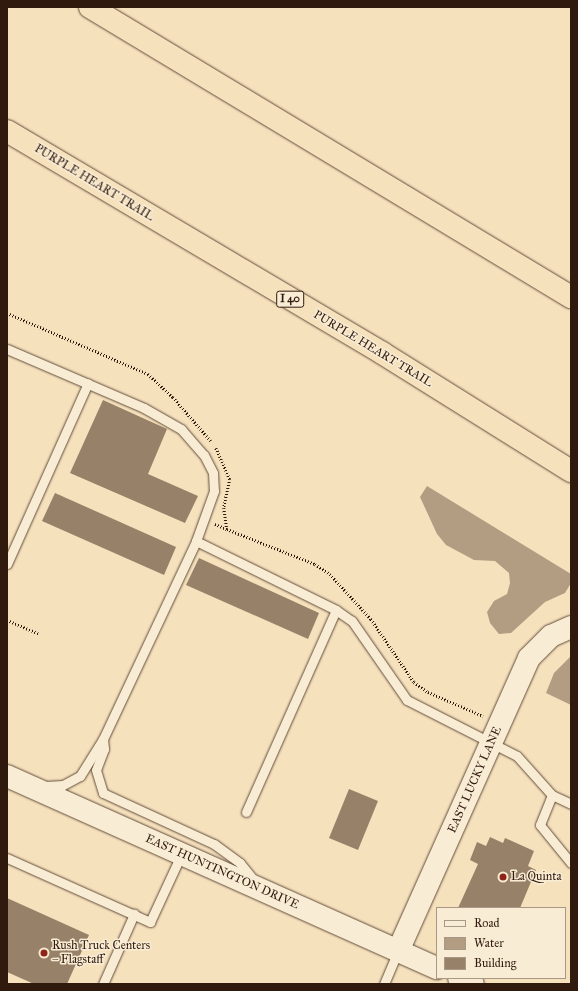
<!DOCTYPE html>
<html>
<head>
<meta charset="utf-8">
<style>
	body { margin:0 }
	#map { position:relative; width:578px; height:991px; overflow:hidden; background:#f6e1bd; font-family:"IM FELL Great Primer",serif }
	div>[style] { position:absolute }
	.water>* { inset:0; background:#b39d82 }
	.building>* { inset:0; background:#978169 }
	.path>* { height:2.5px; margin-top:-1.25px; transform-origin:0; background:repeating-linear-gradient(90deg,#301a0e 0 1px,transparent 0 3px) }
	.roads { filter:drop-shadow(0 0 1px #624c3a) drop-shadow(0 0 1px #624c3a) }
	.service>* { height:9px; margin:-4.5px; padding:0 4.5px; transform-origin:4.5px; border-radius:4.5px; background:#f9ecd4 }
	.tertiary>* { height:22px; margin:-11px; padding:0 11px; transform-origin:11px; border-radius:11px; background:#f9ecd4 }
	.motorway>* { height:22px; margin:-11px; padding:0 11px; transform-origin:11px; border-radius:11px; background:#f6e1bd }
	.dots>* { width:11px; height:11px; translate:-50% -50%; box-sizing:border-box; border:2px solid #f9ecd4; border-radius:50% }
	span { translate:-50% -50%; white-space:nowrap; text-align:center; line-height:1.15; -webkit-text-stroke:3px #f9ecd4; paint-order:stroke }
	.shield-label span { padding:1px 3px; background:#f9ecd4; border:1px solid; border-radius:3px; -webkit-text-stroke-width:0 }
	.shield-label { font-size:11px; color:#301a0e; font-weight:700 }
	.street-label { font-size:12px; color:#301a0e }
	.poi-label { font-size:12px; color:#301a0e }
	.left { translate:0 -50%; text-align:left }
	.frame { position:absolute; inset:0; border:8px solid #301a0e; pointer-events:none }
	.legend { position:absolute; left:436px; top:907px; width:130px; height:72px; box-sizing:border-box; background:#f9ecd4; border:1px solid #a99885; margin:0; padding:5px 7px; list-style:none; font-size:12px; color:#301a0e }
	.legend li { display:flex; align-items:center; gap:8px; height:20px }
	.legend b { width:20px; border:1px solid #a99885 }
</style>
</head>
<body>
<div id="map">
	<div class="water">
		<div style="clip-path:polygon(427px 486px,571px 574px,571px 583px,565px 593px,545px 602px,511px 633px,499px 634px,490px 623px,487px 612px,494px 601px,507px 594px,510px 583px,509px 573px,495px 561px,474px 560px,446px 545px,437px 534px,420px 497px)"></div>
		<div style="clip-path:polygon(571px 656px,571px 705px,546px 693px,554px 673px)"></div>
	</div>
	<div class="building">
		<div style="clip-path:polygon(103px 400px,167px 429px,148px 474px,198px 496px,185px 523px,70px 473px)"></div>
		<div style="clip-path:polygon(55px 493px,176px 547px,164px 575px,42px 521px)"></div>
		<div style="clip-path:polygon(199px 558px,319px 613px,308px 639px,186px 585px)"></div>
		<div style="clip-path:polygon(349px 789px,378px 801px,358px 850px,329px 838px)"></div>
		<div style="clip-path:polygon(490px 837px,503px 843px,505px 838px,534px 851px,528px 866px,536px 870px,520px 908px,458px 908px,478px 864px,470px 860px,477px 842px,486px 846px)"></div>
		<div style="clip-path:polygon(7px 898px,89px 935px,67px 984px,34px 984px,7px 972px)"></div>
	</div>
	<div class="path">
		<div style="left:7px;top:313px;width:154px;rotate:23.4deg"></div>
		<div style="left:148px;top:374px;width:34px;rotate:43deg"></div>
		<div style="left:173px;top:397px;width:58px;rotate:49.2deg"></div>
		<div style="left:216px;top:448px;width:34px;rotate:66deg"></div>
		<div style="left:230px;top:479px;width:30px;rotate:102deg"></div>
		<div style="left:224px;top:508px;width:21px;rotate:82deg"></div>
		<div style="left:227px;top:529px;width:95px;rotate:21.7deg"></div>
		<div style="left:315px;top:564px;width:18px;rotate:34deg"></div>
		<div style="left:330px;top:574px;width:61px;rotate:47.7deg"></div>
		<div style="left:371px;top:619px;width:76px;rotate:55.7deg"></div>
		<div style="left:414px;top:682px;width:17px;rotate:36deg"></div>
		<div style="left:428px;top:692px;width:60px;rotate:23.6deg"></div>
		<div style="left:215px;top:524px;width:13px;rotate:23deg"></div>
		<div style="left:7px;top:620px;width:34px;rotate:23deg"></div>
	</div>
	<div class="roads">
		<div class="service">
			<div style="left:7px;top:349px;width:149px;rotate:23.3deg"></div>
			<div style="left:144px;top:408px;width:43px;rotate:29.6deg"></div>
			<div style="left:181px;top:429px;width:35px;rotate:49deg"></div>
			<div style="left:204px;top:455px;width:20px;rotate:63deg"></div>
			<div style="left:213px;top:473px;width:18px;rotate:87deg"></div>
			<div style="left:214px;top:491px;width:53px;rotate:109.8deg"></div>
			<div style="left:196px;top:541px;width:156px;rotate:26.2deg"></div>
			<div style="left:336px;top:610px;width:19px;rotate:35deg"></div>
			<div style="left:352px;top:621px;width:96px;rotate:55.2deg"></div>
			<div style="left:407px;top:700px;width:123px;rotate:27deg"></div>
			<div style="left:517px;top:756px;width:52px;rotate:48.1deg"></div>
			<div style="left:552px;top:795px;width:32px;rotate:112deg"></div>
			<div style="left:540px;top:825px;width:49px;rotate:50.8deg"></div>
			<div style="left:7px;top:564px;width:198px;rotate:-65.9deg"></div>
			<div style="left:103px;top:739px;width:10px;rotate:84deg"></div>
			<div style="left:104px;top:749px;width:22px;rotate:111deg"></div>
			<div style="left:96px;top:770px;width:24px;rotate:73deg"></div>
			<div style="left:103px;top:793px;width:122px;rotate:24.7deg"></div>
			<div style="left:214px;top:844px;width:32px;rotate:36deg"></div>
			<div style="left:240px;top:863px;width:22px;rotate:51deg"></div>
			<div style="left:45px;top:786px;width:18px;rotate:-3deg"></div>
			<div style="left:63px;top:785px;width:19px;rotate:-28deg"></div>
			<div style="left:80px;top:776px;width:44px;rotate:-58.1deg"></div>
			<div style="left:103px;top:739px;width:219px;rotate:-64.8deg"></div>
			<div style="left:552px;top:795px;width:21px;rotate:25deg"></div>
			<div style="left:246px;top:812px;width:221px;rotate:-66deg"></div>
			<div style="left:7px;top:858px;width:157px;rotate:24.1deg"></div>
			<div style="left:150px;top:922px;width:74px;rotate:-65.2deg"></div>
			<div style="left:103px;top:984px;width:77px;rotate:-66.1deg"></div>
			<div style="left:384px;top:984px;width:36px;rotate:-67deg"></div>
		</div>
		<div class="tertiary">
			<div style="left:7px;top:776px;width:471px;rotate:24.1deg"></div>
			<div style="left:398px;top:951px;width:321px;rotate:-65.9deg"></div>
			<div style="left:529px;top:658px;width:31px;rotate:-45deg"></div>
			<div style="left:551px;top:636px;width:22px;rotate:-24deg"></div>
			<div style="left:459px;top:978px;width:15px;rotate:23deg"></div>
		</div>
		<div class="motorway">
			<div style="left:90px;top:7px;width:562px;rotate:31.09deg"></div>
			<div style="left:7px;top:131px;width:436px;rotate:30.6deg"></div>
			<div style="left:382px;top:353px;width:223px;rotate:32deg"></div>
		</div>
	</div>
	<div class="dots">
		<div style="left:503px;top:877px;background:#8f2418"></div>
		<div style="left:44px;top:953px;background:#8f2418"></div>
	</div>
	<div class="shield-label">
		<span style="left:290px;top:299px">I 40</span>
	</div>
	<div class="street-label">
		<span style="left:94px;top:183px;rotate:31deg">PURPLE HEART TRAIL</span>
		<span style="left:373px;top:349px;rotate:31deg">PURPLE HEART TRAIL</span>
		<span style="left:475px;top:780px;rotate:-66deg">EAST LUCKY LANE</span>
		<span style="left:222px;top:872px;rotate:24deg">EAST HUNTINGTON DRIVE</span>
	</div>
	<div class="poi-label">
		<span class="left" style="left:511px;top:877px">La Quinta</span>
		<span class="left" style="left:52px;top:953px">Rush Truck Centers<br>– Flagstaff</span>
	</div>
	<div class="frame"></div>
	<ul class="legend">
	<li><b style="height:5px;background:#f9ecd4"></b>Road</li>
	<li><b style="height:11px;background:#b39d82"></b>Water</li>
	<li><b style="height:11px;background:#978169"></b>Building</li>
	</ul>
</div>
</body>
</html>
